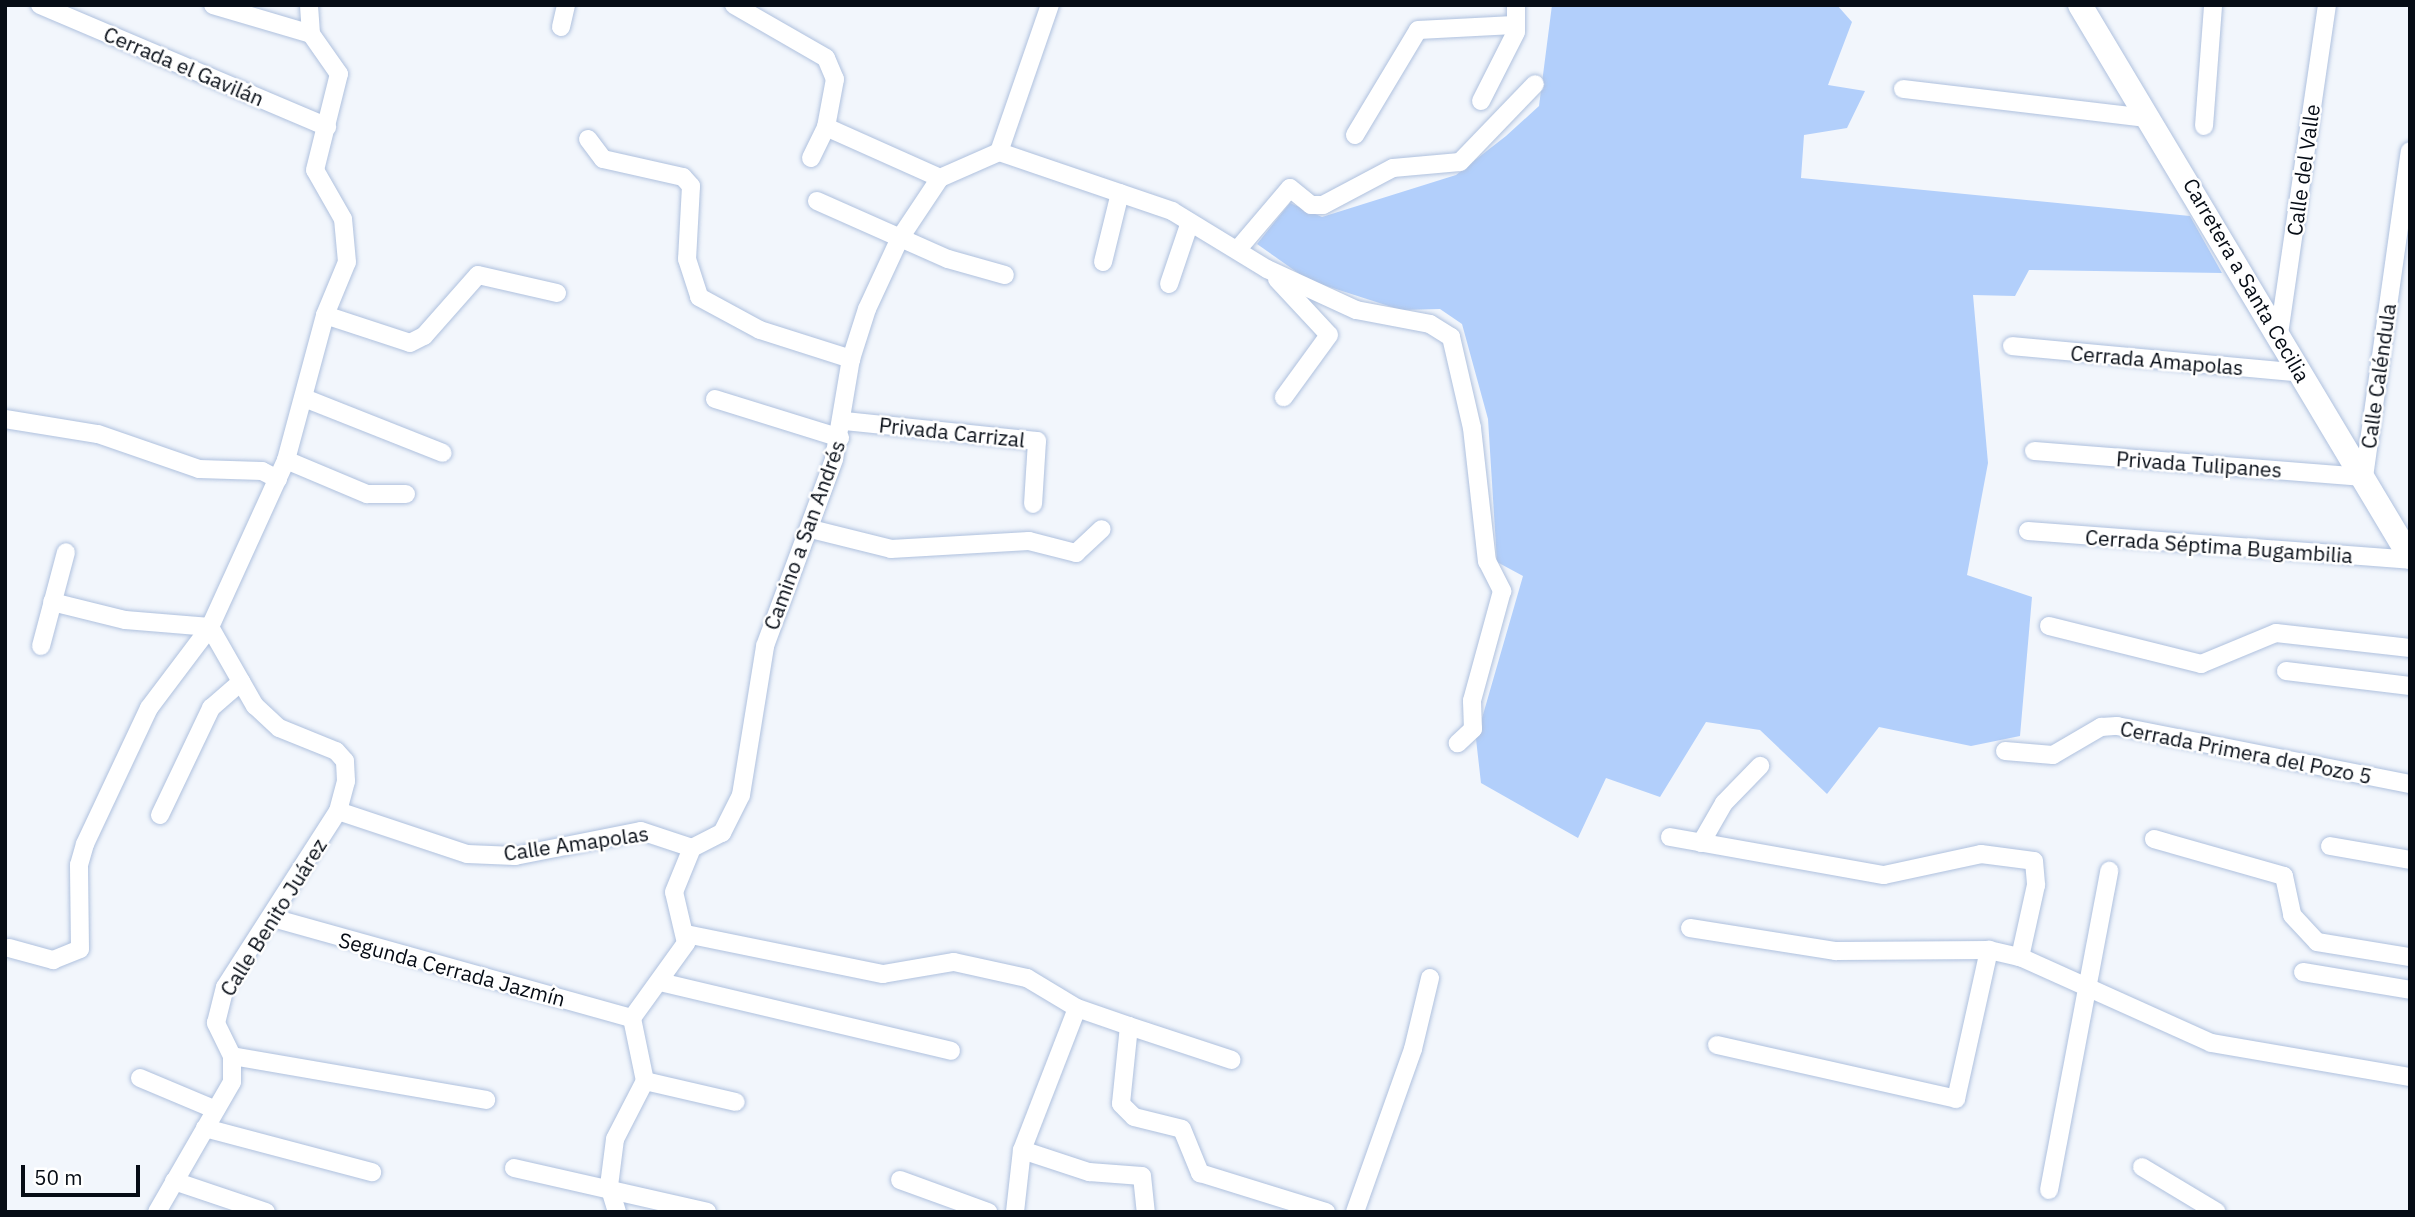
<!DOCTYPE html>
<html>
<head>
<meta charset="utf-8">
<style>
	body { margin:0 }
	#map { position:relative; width:2415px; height:1217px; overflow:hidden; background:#f2f6fc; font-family:"IBM Plex Sans",sans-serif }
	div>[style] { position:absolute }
	.green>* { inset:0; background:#b2cffb }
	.roads { filter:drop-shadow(0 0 2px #afc1de) drop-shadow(0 0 2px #afc1de) }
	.street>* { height:18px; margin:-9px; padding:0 9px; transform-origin:9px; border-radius:9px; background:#fff }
	.secondary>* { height:24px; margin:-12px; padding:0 12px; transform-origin:12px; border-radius:12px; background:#fff }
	span { translate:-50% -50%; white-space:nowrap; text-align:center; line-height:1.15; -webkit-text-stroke:5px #fff; paint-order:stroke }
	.street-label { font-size:21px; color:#060c15 }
	.frame { position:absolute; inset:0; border:7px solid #060c15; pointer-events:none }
	.scale { position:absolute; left:21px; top:1165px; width:119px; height:32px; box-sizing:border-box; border:4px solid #060c15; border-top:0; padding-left:9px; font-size:21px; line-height:24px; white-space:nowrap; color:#060c15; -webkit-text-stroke:5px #fff; paint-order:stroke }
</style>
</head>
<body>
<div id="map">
	<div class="green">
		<div style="clip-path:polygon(1552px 5px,1837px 5px,1852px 22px,1828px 85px,1865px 91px,1847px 128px,1804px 135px,1801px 178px,2190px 216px,2222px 273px,2029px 270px,2015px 296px,1973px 295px,1988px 463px,1967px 575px,2032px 597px,2020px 736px,1971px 746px,1879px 727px,1827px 794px,1760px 730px,1706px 722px,1660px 797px,1606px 778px,1578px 838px,1481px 783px,1476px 739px,1523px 576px,1497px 562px,1488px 419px,1462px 324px,1440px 309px,1401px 310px,1308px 280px,1257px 244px,1290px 203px,1322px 217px,1456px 175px,1506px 136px,1539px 106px)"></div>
	</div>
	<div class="roads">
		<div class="street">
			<div style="left:40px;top:5px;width:312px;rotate:23deg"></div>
			<div style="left:213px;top:5px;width:102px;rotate:16.5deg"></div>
			<div style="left:734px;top:5px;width:106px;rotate:29.9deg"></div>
			<div style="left:826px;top:58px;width:23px;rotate:67deg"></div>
			<div style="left:835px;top:79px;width:49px;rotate:100.6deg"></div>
			<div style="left:826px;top:127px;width:125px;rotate:24.1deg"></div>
			<div style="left:561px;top:27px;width:23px;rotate:-77deg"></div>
			<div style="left:1903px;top:89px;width:247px;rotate:6.8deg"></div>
			<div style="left:1481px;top:101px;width:77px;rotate:-63.1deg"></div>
			<div style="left:1516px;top:32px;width:27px;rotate:-90deg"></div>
			<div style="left:2204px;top:126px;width:121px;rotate:-85.7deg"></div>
			<div style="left:1355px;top:135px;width:122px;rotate:-59deg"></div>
			<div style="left:1418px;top:30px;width:96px;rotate:-3deg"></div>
			<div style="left:588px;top:139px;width:25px;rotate:53deg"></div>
			<div style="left:603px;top:159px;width:82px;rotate:12.7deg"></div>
			<div style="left:683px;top:177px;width:12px;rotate:48deg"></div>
			<div style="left:691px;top:186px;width:73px;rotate:93.1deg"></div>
			<div style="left:687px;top:259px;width:40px;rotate:72deg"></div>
			<div style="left:699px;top:297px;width:69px;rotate:28.4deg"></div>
			<div style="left:760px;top:330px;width:96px;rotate:17.7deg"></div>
			<div style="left:999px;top:152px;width:183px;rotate:18.8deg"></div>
			<div style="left:1172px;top:211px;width:111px;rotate:31.4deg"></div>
			<div style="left:1267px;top:269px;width:98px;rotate:24.7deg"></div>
			<div style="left:1356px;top:310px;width:75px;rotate:10.7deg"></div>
			<div style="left:1430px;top:324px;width:25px;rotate:32deg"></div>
			<div style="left:1451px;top:337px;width:93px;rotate:77deg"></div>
			<div style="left:1472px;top:428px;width:134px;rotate:83.6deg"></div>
			<div style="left:1487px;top:561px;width:34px;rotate:63deg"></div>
			<div style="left:1502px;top:591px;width:114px;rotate:105.3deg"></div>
			<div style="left:1472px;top:701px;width:28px;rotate:88deg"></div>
			<div style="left:1473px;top:729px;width:21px;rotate:137deg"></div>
			<div style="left:811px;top:158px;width:34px;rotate:-64deg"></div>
			<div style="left:817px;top:201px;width:143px;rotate:23.9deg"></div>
			<div style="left:948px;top:259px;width:59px;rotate:15.7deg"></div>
			<div style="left:1238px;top:249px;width:80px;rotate:-49.6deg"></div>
			<div style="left:1290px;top:188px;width:27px;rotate:39deg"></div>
			<div style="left:1311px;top:205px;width:12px"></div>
			<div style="left:1323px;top:205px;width:79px;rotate:-27.9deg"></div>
			<div style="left:1393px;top:168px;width:67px;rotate:-5.1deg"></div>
			<div style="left:1460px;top:162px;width:108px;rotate:-46.1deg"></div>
			<div style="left:1103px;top:262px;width:71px;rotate:-76.2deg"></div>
			<div style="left:1277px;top:279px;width:76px;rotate:47.1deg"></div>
			<div style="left:1329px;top:335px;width:77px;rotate:126deg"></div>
			<div style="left:1169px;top:284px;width:65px;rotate:-71.3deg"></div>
			<div style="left:325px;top:315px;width:89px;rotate:18.2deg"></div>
			<div style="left:410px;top:343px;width:16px;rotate:-27deg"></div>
			<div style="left:424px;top:336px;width:81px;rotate:-48.5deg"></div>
			<div style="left:478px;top:275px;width:81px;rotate:12.8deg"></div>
			<div style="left:2279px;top:334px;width:332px;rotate:-81.7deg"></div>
			<div style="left:2012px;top:346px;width:290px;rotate:5.3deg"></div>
			<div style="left:304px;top:398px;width:149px;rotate:21.6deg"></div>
			<div style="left:715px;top:399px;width:131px;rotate:17.3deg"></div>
			<div style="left:5px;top:419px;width:94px;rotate:9.2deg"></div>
			<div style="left:98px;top:434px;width:107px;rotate:19.1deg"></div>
			<div style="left:199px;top:469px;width:63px;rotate:1.8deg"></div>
			<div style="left:262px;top:471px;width:18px;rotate:27deg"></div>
			<div style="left:844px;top:421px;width:194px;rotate:5.9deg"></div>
			<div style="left:1037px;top:441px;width:63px;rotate:93.6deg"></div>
			<div style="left:2034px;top:451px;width:331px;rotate:4.5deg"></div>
			<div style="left:2364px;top:477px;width:329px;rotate:-82deg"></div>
			<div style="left:286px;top:460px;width:88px;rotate:22.8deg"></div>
			<div style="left:367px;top:494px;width:39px"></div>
			<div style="left:811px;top:529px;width:82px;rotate:14deg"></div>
			<div style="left:891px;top:549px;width:138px;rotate:-3.3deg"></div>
			<div style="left:1029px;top:541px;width:49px;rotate:14.3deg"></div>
			<div style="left:1076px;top:553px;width:35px;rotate:-43deg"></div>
			<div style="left:2028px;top:531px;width:383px;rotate:4.3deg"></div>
			<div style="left:2049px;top:626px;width:157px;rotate:14deg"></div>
			<div style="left:2201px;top:664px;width:81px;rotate:-22.5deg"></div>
			<div style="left:2276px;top:633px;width:135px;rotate:6.4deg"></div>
			<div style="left:41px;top:646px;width:97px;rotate:-75.1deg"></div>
			<div style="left:2286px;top:671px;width:125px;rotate:6.9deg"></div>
			<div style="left:2005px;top:751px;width:48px;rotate:4.8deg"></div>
			<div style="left:2053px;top:755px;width:56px;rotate:-30.3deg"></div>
			<div style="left:2101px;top:727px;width:16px;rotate:-4deg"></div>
			<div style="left:2117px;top:726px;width:299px;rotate:11.2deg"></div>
			<div style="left:338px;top:811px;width:136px;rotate:18.4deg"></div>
			<div style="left:467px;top:854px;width:48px;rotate:2.4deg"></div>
			<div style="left:515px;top:856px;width:128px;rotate:-11.2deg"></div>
			<div style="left:641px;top:831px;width:54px;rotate:18.4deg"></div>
			<div style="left:160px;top:815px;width:119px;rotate:-64.5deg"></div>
			<div style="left:211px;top:708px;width:40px;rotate:-41deg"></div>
			<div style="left:1670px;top:837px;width:217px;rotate:10.1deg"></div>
			<div style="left:1884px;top:875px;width:99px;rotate:-12.2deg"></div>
			<div style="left:1981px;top:854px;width:53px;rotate:7.5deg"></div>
			<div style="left:2034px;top:861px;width:24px;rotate:85deg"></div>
			<div style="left:2036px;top:885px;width:74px;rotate:102.5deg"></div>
			<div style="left:2154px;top:839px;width:135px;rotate:15.9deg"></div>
			<div style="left:2284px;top:876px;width:40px;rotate:78deg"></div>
			<div style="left:2292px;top:915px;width:37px;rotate:47deg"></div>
			<div style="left:2317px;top:942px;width:94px;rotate:9.2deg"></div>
			<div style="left:1701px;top:843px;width:46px;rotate:-60.1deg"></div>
			<div style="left:1724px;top:803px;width:52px;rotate:-45.8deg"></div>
			<div style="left:2330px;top:846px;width:81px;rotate:9.9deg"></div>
			<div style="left:273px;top:918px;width:373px;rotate:15.6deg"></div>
			<div style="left:1690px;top:928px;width:148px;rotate:9deg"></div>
			<div style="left:1836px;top:951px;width:153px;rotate:-0.4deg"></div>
			<div style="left:1989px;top:950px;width:32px;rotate:13deg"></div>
			<div style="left:2020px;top:957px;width:209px;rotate:24.2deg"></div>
			<div style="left:2211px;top:1043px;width:202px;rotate:9.7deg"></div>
			<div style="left:686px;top:934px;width:201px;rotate:11.5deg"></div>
			<div style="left:883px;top:974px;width:72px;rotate:-9.6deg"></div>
			<div style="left:954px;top:962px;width:75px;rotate:12.4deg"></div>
			<div style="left:1027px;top:978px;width:58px;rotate:31deg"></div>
			<div style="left:1077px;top:1008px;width:55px;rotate:19.1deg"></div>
			<div style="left:1129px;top:1026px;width:78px;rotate:95.9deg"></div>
			<div style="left:1121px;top:1104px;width:18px;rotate:45deg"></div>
			<div style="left:1134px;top:1117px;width:49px;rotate:14deg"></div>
			<div style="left:1182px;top:1129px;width:48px;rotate:67.8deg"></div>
			<div style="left:1200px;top:1173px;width:132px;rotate:17.2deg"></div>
			<div style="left:9px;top:948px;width:46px;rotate:15.3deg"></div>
			<div style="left:53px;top:960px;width:29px;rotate:-22deg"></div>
			<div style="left:80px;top:949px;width:84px;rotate:-90.7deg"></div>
			<div style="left:79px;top:865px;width:22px;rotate:-74deg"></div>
			<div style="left:85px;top:844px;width:150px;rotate:-64.8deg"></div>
			<div style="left:149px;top:708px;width:101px;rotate:-53deg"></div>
			<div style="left:210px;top:627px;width:85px;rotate:-175.3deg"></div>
			<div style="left:125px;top:620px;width:75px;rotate:-166.1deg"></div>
			<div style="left:2303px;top:972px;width:109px;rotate:9.5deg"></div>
			<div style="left:660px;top:982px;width:299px;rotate:13.3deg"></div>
			<div style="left:1129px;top:1026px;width:108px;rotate:18.3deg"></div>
			<div style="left:1717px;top:1045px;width:245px;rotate:12.7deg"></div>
			<div style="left:1956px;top:1099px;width:153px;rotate:-77.5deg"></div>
			<div style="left:232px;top:1056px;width:258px;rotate:9.8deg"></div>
			<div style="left:140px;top:1078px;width:82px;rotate:22.8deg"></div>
			<div style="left:645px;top:1081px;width:93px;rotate:13deg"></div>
			<div style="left:205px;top:1128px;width:173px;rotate:14.8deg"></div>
			<div style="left:1022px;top:1150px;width:71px;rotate:18.2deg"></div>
			<div style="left:1089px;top:1172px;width:53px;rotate:4.3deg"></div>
			<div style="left:1142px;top:1176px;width:36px;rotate:84deg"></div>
			<div style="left:2142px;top:1167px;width:87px;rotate:31deg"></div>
			<div style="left:514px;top:1168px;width:198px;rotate:12.8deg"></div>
			<div style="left:900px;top:1180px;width:94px;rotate:20deg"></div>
			<div style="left:174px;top:1181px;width:97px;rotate:18.6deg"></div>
			<div style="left:2049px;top:1190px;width:325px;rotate:-79.3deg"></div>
			<div style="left:157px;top:1212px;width:150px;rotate:-60deg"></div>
			<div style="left:232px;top:1082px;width:26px;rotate:-90deg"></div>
			<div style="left:232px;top:1056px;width:37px;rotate:-116deg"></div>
			<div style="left:216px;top:1023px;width:37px;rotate:-76deg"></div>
			<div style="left:225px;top:987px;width:209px;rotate:-57.3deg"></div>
			<div style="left:338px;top:811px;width:31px;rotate:-75deg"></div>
			<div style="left:346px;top:781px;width:20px;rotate:-93deg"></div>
			<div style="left:345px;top:761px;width:13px;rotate:-132deg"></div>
			<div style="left:336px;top:751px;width:61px;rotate:-158deg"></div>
			<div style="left:279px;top:728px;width:33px;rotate:-137deg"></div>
			<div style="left:255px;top:706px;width:91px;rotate:-119.7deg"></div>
			<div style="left:210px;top:627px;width:183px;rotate:-65.5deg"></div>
			<div style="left:286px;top:460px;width:150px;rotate:-74.9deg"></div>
			<div style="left:325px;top:315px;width:57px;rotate:-67.5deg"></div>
			<div style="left:347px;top:262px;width:43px;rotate:-95.3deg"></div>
			<div style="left:343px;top:219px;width:56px;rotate:-119.7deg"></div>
			<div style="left:315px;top:170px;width:99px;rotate:-76deg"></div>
			<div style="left:339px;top:74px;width:49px;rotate:-125deg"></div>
			<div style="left:311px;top:34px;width:29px;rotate:-94deg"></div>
			<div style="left:617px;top:1212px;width:27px;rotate:-107deg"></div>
			<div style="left:609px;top:1186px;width:47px;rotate:-82.7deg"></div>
			<div style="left:615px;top:1139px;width:65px;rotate:-62.7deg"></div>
			<div style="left:645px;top:1081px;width:64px;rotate:-101.7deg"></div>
			<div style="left:632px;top:1018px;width:92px;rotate:-54.2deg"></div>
			<div style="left:686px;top:943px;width:52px;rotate:-103.2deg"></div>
			<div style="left:674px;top:892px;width:48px;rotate:-67.8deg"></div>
			<div style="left:692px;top:848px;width:34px;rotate:-27deg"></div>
			<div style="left:722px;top:833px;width:42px;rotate:-63.4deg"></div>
			<div style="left:741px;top:795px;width:151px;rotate:-80.8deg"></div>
			<div style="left:765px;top:646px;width:199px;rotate:-69.7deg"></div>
			<div style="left:834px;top:459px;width:101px;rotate:-80.4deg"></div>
			<div style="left:851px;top:359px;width:52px;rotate:-72.3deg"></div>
			<div style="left:867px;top:309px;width:78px;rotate:-65.1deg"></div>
			<div style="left:900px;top:238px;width:72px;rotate:-56.3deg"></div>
			<div style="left:940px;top:178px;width:64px;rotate:-23.8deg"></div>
			<div style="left:999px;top:152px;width:156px;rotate:-70.9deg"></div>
			<div style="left:1015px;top:1212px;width:62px;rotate:-83.6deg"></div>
			<div style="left:1022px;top:1150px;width:152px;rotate:-68.8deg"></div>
			<div style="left:1355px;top:1212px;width:173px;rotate:-70.4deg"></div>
			<div style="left:1413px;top:1049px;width:73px;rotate:-76.5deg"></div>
		</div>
		<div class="secondary">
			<div style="left:2080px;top:5px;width:643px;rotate:59.13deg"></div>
		</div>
	</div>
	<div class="street-label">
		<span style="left:184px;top:66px;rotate:23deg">Cerrada el Gavilán</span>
		<span style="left:2303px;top:170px;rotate:-82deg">Calle del Valle</span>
		<span style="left:2247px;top:280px;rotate:60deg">Carretera a Santa Cecilia</span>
		<span style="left:2157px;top:360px;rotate:5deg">Cerrada Amapolas</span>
		<span style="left:2378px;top:376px;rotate:-82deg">Calle Caléndula</span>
		<span style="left:952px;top:432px;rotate:6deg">Privada Carrizal</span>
		<span style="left:2199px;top:464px;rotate:4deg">Privada Tulipanes</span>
		<span style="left:804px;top:535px;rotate:-70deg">Camino a San Andrés</span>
		<span style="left:2219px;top:546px;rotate:4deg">Cerrada Séptima Bugambilia</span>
		<span style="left:2246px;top:752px;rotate:11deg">Cerrada Primera del Pozo 5</span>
		<span style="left:576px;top:843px;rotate:-8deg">Calle Amapolas</span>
		<span style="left:273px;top:917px;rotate:-58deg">Calle Benito Juárez</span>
		<span style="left:452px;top:969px;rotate:15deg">Segunda Cerrada Jazmín</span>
	</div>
	<div class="frame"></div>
	<div class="scale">50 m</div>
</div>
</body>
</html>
